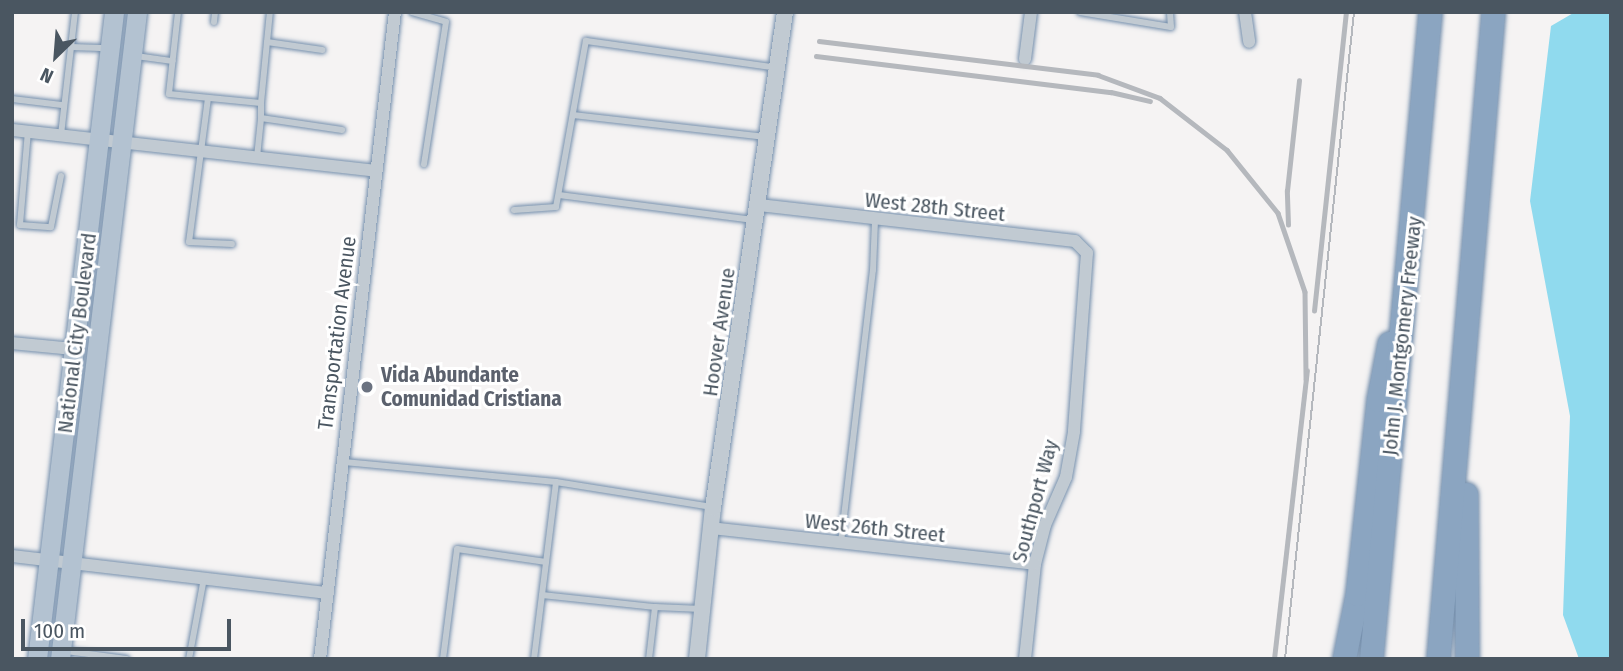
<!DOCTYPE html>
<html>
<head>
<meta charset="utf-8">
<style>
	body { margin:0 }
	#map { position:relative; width:1623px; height:671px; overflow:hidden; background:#f5f3f3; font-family:"Fira Sans Condensed",sans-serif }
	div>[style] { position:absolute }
	.water>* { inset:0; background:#90daee }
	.roads { filter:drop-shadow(0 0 2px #7690ad) drop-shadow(0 0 2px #7690ad) }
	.service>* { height:6px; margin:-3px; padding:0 3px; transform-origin:3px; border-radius:3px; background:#c1cad2 }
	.minor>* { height:12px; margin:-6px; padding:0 6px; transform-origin:6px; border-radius:6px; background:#c1cad2 }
	.tertiary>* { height:16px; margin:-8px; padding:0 8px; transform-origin:8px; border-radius:8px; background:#c1cad2 }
	.primary>* { height:19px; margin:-9.5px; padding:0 9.5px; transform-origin:9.5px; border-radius:9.5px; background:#b3c2d1 }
	.motorway>* { height:23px; margin:-11.5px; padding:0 11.5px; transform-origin:11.5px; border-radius:11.5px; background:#8ba5c1 }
	.tram>* { height:2px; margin:-1px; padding:0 1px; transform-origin:1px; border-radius:1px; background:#b5b8bd }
	.rail>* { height:4.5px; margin:-2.25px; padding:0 2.25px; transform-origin:2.25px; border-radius:2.25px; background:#b5b8bd }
	.dots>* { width:19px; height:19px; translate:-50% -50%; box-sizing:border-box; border:4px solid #fff; border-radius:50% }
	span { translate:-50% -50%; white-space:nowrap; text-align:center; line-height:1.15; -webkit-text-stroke:6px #fff; paint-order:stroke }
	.street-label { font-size:21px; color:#4a5661 }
	.worship-label { font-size:21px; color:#5b616d; font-weight:700 }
	.left { translate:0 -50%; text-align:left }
	.frame { position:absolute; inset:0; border:14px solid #4a5661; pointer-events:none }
	.north { position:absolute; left:21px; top:21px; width:70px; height:70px; -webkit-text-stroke:5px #fff; paint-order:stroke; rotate:205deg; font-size:19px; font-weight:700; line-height:28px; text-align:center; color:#4a5661 }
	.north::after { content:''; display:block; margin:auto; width:24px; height:32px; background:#4a5661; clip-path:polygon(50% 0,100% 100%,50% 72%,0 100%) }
	.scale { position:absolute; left:21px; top:619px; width:210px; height:32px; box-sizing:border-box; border:4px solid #4a5661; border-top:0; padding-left:9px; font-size:21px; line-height:24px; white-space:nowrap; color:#4a5661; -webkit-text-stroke:5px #fff; paint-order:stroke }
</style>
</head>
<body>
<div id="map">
	<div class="water">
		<div style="clip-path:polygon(1575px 12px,1611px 12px,1611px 659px,1579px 659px,1563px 615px,1570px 416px,1530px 201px,1551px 26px)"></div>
	</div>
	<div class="roads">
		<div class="service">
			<div style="left:178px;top:12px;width:82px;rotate:96.3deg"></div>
			<div style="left:169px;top:94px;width:92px;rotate:5.6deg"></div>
			<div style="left:261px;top:103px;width:15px;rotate:90deg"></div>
			<div style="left:412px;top:12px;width:35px;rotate:16deg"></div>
			<div style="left:446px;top:22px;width:144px;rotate:98.8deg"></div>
			<div style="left:1080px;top:12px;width:92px;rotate:9.4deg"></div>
			<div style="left:1171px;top:27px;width:15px;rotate:-94deg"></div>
			<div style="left:214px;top:22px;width:10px;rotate:-84deg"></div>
			<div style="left:267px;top:42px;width:56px;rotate:8.3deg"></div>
			<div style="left:71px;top:47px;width:37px;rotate:2deg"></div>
			<div style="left:136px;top:56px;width:37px;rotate:8deg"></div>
			<div style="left:208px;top:98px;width:145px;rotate:97.5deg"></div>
			<div style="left:189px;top:242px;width:43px;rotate:2.7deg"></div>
			<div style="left:12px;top:99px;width:50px;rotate:6.8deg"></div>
			<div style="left:261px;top:103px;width:91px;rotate:-84.4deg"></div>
			<div style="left:573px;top:115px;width:194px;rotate:6.5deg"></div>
			<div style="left:28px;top:131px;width:94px;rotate:94.9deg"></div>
			<div style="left:20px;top:225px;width:31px;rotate:4deg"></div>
			<div style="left:51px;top:227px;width:52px;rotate:-78.9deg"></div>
			<div style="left:61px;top:135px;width:124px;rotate:-83.5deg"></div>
			<div style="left:257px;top:157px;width:39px;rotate:-84deg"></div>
			<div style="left:261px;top:118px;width:82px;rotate:8.4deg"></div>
			<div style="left:559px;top:195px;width:198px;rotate:7.3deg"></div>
			<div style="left:514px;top:210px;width:42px;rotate:-4.1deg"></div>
			<div style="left:556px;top:207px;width:169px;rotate:-79.8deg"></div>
			<div style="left:586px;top:41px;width:193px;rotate:8deg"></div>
			<div style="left:344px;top:462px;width:213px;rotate:5.4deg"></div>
			<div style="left:556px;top:482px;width:158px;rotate:9.1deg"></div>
			<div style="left:841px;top:542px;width:274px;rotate:-83.3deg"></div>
			<div style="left:873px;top:270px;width:49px;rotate:-87.7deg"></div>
			<div style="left:542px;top:595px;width:114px;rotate:6.1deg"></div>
			<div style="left:66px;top:651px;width:61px;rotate:7.6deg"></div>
			<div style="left:189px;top:659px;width:82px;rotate:-79.5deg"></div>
			<div style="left:443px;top:659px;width:111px;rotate:-82.7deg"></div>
			<div style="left:457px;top:549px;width:90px;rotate:8.3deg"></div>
			<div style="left:534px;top:659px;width:178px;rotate:-82.9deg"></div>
			<div style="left:649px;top:659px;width:52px;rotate:-83.4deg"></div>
			<div style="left:655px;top:607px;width:47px;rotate:2.4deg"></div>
		</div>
		<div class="minor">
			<div style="left:1245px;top:12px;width:30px;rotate:82deg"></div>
			<div style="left:1025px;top:59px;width:47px;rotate:-82.7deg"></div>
			<div style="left:12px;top:130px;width:365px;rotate:6.4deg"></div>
			<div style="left:759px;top:205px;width:318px;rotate:6.5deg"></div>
			<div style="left:1075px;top:241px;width:17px;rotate:45deg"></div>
			<div style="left:1087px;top:253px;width:179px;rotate:94.2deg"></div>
			<div style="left:1074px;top:432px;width:46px;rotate:100.1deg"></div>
			<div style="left:1066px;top:477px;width:52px;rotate:113.6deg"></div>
			<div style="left:1045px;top:525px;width:40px;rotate:104.4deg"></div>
			<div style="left:1035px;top:564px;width:96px;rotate:96deg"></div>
			<div style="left:12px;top:343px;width:61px;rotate:5.6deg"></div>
			<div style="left:711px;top:528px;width:326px;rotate:6.3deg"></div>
			<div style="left:12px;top:556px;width:318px;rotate:6.7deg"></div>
			<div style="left:320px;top:659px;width:651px;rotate:-83.39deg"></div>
		</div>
		<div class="tertiary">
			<div style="left:697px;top:659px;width:152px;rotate:-84deg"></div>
			<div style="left:713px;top:508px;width:501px;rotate:-81.74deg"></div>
		</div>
		<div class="primary">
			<div style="left:37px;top:659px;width:652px;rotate:-83.21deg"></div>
			<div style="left:60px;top:659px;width:652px;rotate:-83.21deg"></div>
		</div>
		<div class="motorway">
			<div style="left:1466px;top:494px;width:165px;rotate:89.7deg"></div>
			<div style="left:1344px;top:659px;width:66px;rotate:-78.7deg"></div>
			<div style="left:1357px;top:594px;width:195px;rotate:-83.8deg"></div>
			<div style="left:1378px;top:400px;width:58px;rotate:-79.1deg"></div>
			<div style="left:1371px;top:659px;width:650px;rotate:-84.79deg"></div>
			<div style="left:1438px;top:659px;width:649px;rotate:-85.14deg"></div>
		</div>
	</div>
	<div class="tram">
		<div style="left:1285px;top:659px;width:651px;rotate:-83.91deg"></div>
	</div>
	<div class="rail">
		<div style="left:819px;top:41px;width:281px;rotate:6.9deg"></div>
		<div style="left:1098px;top:75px;width:66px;rotate:20.4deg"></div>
		<div style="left:1160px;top:98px;width:85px;rotate:37.8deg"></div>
		<div style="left:1227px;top:150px;width:81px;rotate:51deg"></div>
		<div style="left:1278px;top:213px;width:83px;rotate:71.1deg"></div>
		<div style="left:1305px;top:292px;width:87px;rotate:89.3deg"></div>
		<div style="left:816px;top:56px;width:297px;rotate:7deg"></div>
		<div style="left:1111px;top:92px;width:40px;rotate:13deg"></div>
		<div style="left:1288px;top:225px;width:34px;rotate:-92deg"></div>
		<div style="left:1287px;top:191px;width:111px;rotate:-83.8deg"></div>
		<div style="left:1314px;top:311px;width:301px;rotate:-83.9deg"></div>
		<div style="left:1274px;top:659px;width:290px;rotate:-83.5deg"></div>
	</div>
	<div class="dots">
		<div style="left:367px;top:387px;background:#6b7280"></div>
	</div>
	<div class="street-label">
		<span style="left:935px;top:207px;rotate:6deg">West 28th Street</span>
		<span style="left:719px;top:332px;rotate:-82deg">Hoover Avenue</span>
		<span style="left:77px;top:333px;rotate:-83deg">National City Boulevard</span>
		<span style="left:337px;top:333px;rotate:-83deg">Transportation Avenue</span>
		<span style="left:1402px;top:336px;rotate:-84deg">John J. Montgomery Freeway</span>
		<span style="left:1035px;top:501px;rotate:-75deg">Southport Way</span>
		<span style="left:875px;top:528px;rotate:6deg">West 26th Street</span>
	</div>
	<div class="worship-label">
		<span class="left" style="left:381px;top:387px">Vida Abundante<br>Comunidad Cristiana</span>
	</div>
	<div class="frame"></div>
	<div class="north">N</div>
	<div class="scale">100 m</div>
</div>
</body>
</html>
